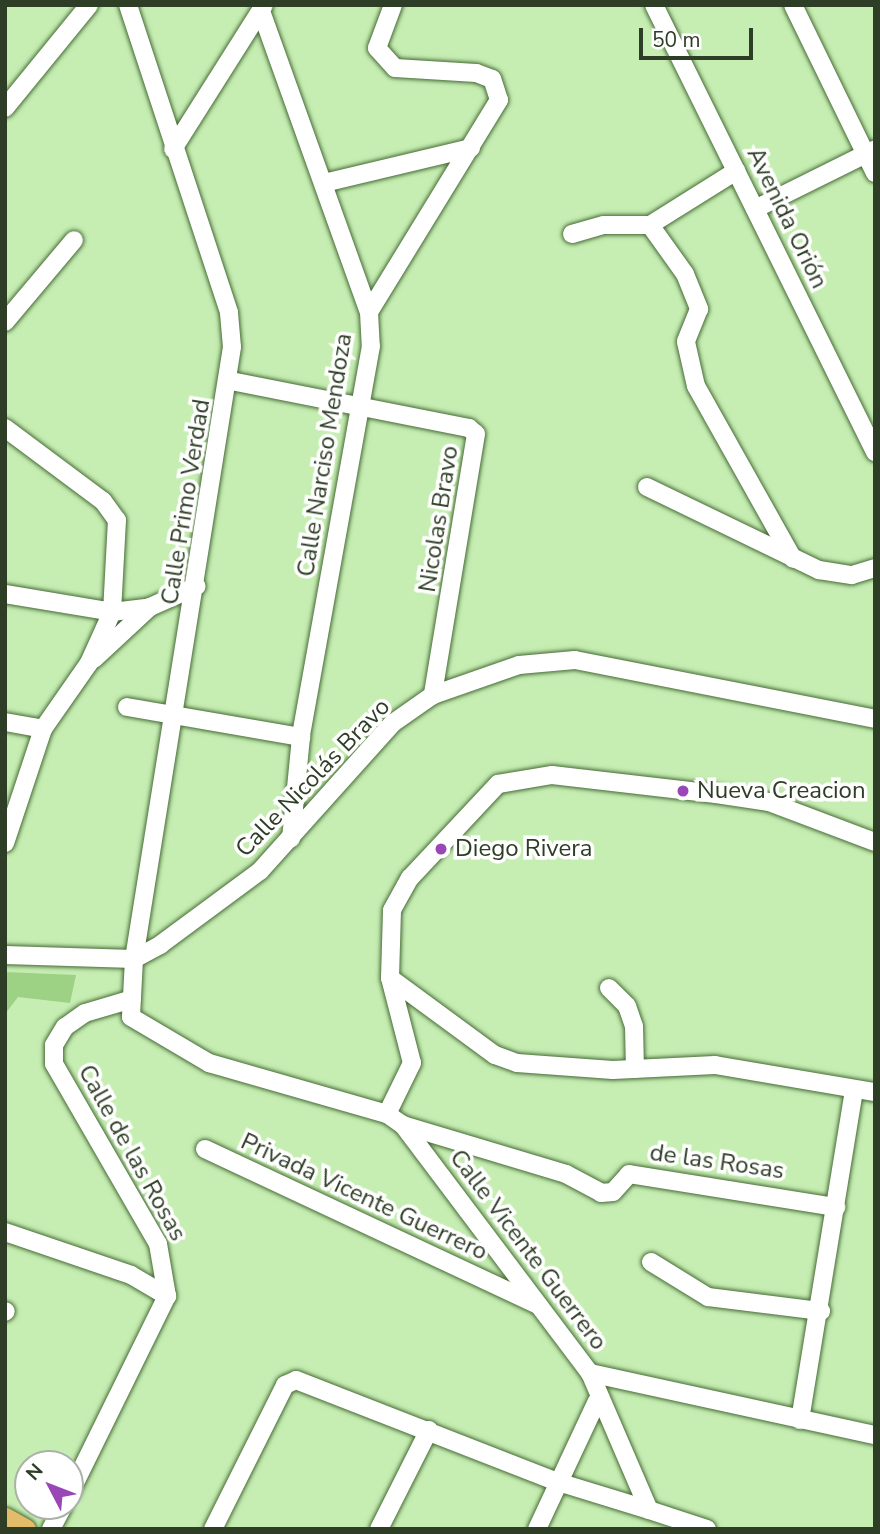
<!DOCTYPE html>
<html>
<head>
<meta charset="utf-8">
<style>
	body { margin:0 }
	#map { position:relative; width:880px; height:1534px; overflow:hidden; background:#c6eeb3; font-family:"Nunito Sans",sans-serif }
	div>[style] { position:absolute }
	.green>* { inset:0; background:#9dd184 }
	.roads { filter:drop-shadow(0 0 2px #476b36) drop-shadow(0 0 2px #476b36) }
	.minor>* { height:18px; margin:-9px; padding:0 9px; transform-origin:9px; border-radius:9px; background:#fff }
	.major>* { height:21px; margin:-10.5px; padding:0 10.5px; transform-origin:10.5px; border-radius:10.5px; background:#e3bc6a }
	.dots>* { width:19px; height:19px; translate:-50% -50%; box-sizing:border-box; border:4px solid #fff; border-radius:50% }
	span { translate:-50% -50%; white-space:nowrap; text-align:center; line-height:1.15; -webkit-text-stroke:7px #fff; paint-order:stroke }
	.street-label { font-size:24px; color:#2e3e26 }
	.poi-label { font-size:24px; color:#2e3e26 }
	.left { translate:0 -50%; text-align:left }
	.frame { position:absolute; inset:0; border:7px solid #2e3e26; pointer-events:none }
	.north { position:absolute; left:14px; top:1450px; width:70px; height:70px; box-sizing:border-box; background:#fff; border:2px solid #abb2a8; border-radius:50%; rotate:312deg; font-size:19px; font-weight:700; line-height:28px; text-align:center; color:#2e3e26 }
	.north::after { content:''; display:block; margin:auto; width:24px; height:32px; background:#9947b6; clip-path:polygon(50% 0,100% 100%,50% 72%,0 100%) }
	.scale { position:absolute; left:639px; top:28px; width:114px; height:32px; box-sizing:border-box; border:4px solid #2e3e26; border-top:0; padding-left:9px; font-size:21px; line-height:24px; white-space:nowrap; color:#2e3e26; -webkit-text-stroke:5px #fff; paint-order:stroke }
</style>
</head>
<body>
<div id="map">
	<div class="green">
		<div style="clip-path:polygon(5px 972px,76px 975px,70px 1003px,18px 997px,5px 1014px)"></div>
	</div>
	<div class="roads">
		<div class="minor">
			<div style="left:128px;top:5px;width:324px;rotate:71.8deg"></div>
			<div style="left:229px;top:313px;width:34px;rotate:85deg"></div>
			<div style="left:232px;top:347px;width:620px;rotate:99.1deg"></div>
			<div style="left:134px;top:959px;width:58px;rotate:93deg"></div>
			<div style="left:131px;top:1017px;width:91px;rotate:30.5deg"></div>
			<div style="left:209px;top:1063px;width:185px;rotate:16deg"></div>
			<div style="left:387px;top:1114px;width:19px;rotate:35deg"></div>
			<div style="left:403px;top:1125px;width:311px;rotate:53deg"></div>
			<div style="left:590px;top:1373px;width:292px;rotate:12.3deg"></div>
			<div style="left:654px;top:5px;width:499px;rotate:63.7deg"></div>
			<div style="left:793px;top:5px;width:187px;rotate:64deg"></div>
			<div style="left:261px;top:11px;width:320px;rotate:70.3deg"></div>
			<div style="left:369px;top:312px;width:34px;rotate:87deg"></div>
			<div style="left:371px;top:346px;width:397px;rotate:100.2deg"></div>
			<div style="left:301px;top:737px;width:102px;rotate:95.6deg"></div>
			<div style="left:5px;top:108px;width:133px;rotate:-50.8deg"></div>
			<div style="left:173px;top:149px;width:170px;rotate:-57.7deg"></div>
			<div style="left:324px;top:183px;width:151px;rotate:-13.4deg"></div>
			<div style="left:755px;top:209px;width:133px;rotate:-26.4deg"></div>
			<div style="left:650px;top:225px;width:102px;rotate:-32.1deg"></div>
			<div style="left:572px;top:234px;width:33px;rotate:-16deg"></div>
			<div style="left:604px;top:225px;width:46px"></div>
			<div style="left:650px;top:225px;width:60px;rotate:54.5deg"></div>
			<div style="left:685px;top:274px;width:38px;rotate:68deg"></div>
			<div style="left:699px;top:309px;width:35px;rotate:112deg"></div>
			<div style="left:686px;top:342px;width:45px;rotate:77.2deg"></div>
			<div style="left:696px;top:386px;width:198px;rotate:60.7deg"></div>
			<div style="left:369px;top:312px;width:249px;rotate:-58.5deg"></div>
			<div style="left:499px;top:100px;width:22px;rotate:-108deg"></div>
			<div style="left:492px;top:79px;width:17px;rotate:-159deg"></div>
			<div style="left:476px;top:73px;width:81px;rotate:-176.5deg"></div>
			<div style="left:395px;top:68px;width:27px;rotate:-132deg"></div>
			<div style="left:377px;top:48px;width:46px;rotate:-69.6deg"></div>
			<div style="left:5px;top:322px;width:107px;rotate:-49.9deg"></div>
			<div style="left:231px;top:381px;width:243px;rotate:11.2deg"></div>
			<div style="left:469px;top:428px;width:9px;rotate:41deg"></div>
			<div style="left:476px;top:434px;width:265px;rotate:99.4deg"></div>
			<div style="left:5px;top:428px;width:122px;rotate:36.7deg"></div>
			<div style="left:103px;top:501px;width:24px;rotate:54deg"></div>
			<div style="left:117px;top:520px;width:92px;rotate:93.1deg"></div>
			<div style="left:112px;top:612px;width:56px;rotate:114.3deg"></div>
			<div style="left:89px;top:663px;width:80px;rotate:124.9deg"></div>
			<div style="left:43px;top:729px;width:120px;rotate:108.4deg"></div>
			<div style="left:647px;top:487px;width:191px;rotate:25.8deg"></div>
			<div style="left:819px;top:570px;width:33px;rotate:9deg"></div>
			<div style="left:852px;top:575px;width:24px;rotate:-17deg"></div>
			<div style="left:5px;top:594px;width:109px;rotate:9.5deg"></div>
			<div style="left:112px;top:612px;width:38px;rotate:-7deg"></div>
			<div style="left:150px;top:607px;width:51px;rotate:-24.1deg"></div>
			<div style="left:94px;top:659px;width:76px;rotate:-42.9deg"></div>
			<div style="left:127px;top:707px;width:177px;rotate:9.8deg"></div>
			<div style="left:5px;top:722px;width:39px;rotate:10deg"></div>
			<div style="left:5px;top:955px;width:129px;rotate:1.8deg"></div>
			<div style="left:134px;top:959px;width:30px;rotate:-28deg"></div>
			<div style="left:160px;top:945px;width:124px;rotate:-36.5deg"></div>
			<div style="left:260px;top:871px;width:199px;rotate:-48.1deg"></div>
			<div style="left:393px;top:723px;width:49px;rotate:-35deg"></div>
			<div style="left:433px;top:695px;width:91px;rotate:-19.2deg"></div>
			<div style="left:519px;top:665px;width:56px;rotate:-5.1deg"></div>
			<div style="left:575px;top:660px;width:306px;rotate:11.1deg"></div>
			<div style="left:390px;top:978px;width:130px;rotate:36.3deg"></div>
			<div style="left:495px;top:1055px;width:23px;rotate:20deg"></div>
			<div style="left:517px;top:1063px;width:96px;rotate:4.2deg"></div>
			<div style="left:613px;top:1070px;width:102px;rotate:-2.8deg"></div>
			<div style="left:715px;top:1065px;width:162px;rotate:9.6deg"></div>
			<div style="left:609px;top:988px;width:25px;rotate:45deg"></div>
			<div style="left:627px;top:1006px;width:21px;rotate:71deg"></div>
			<div style="left:634px;top:1026px;width:43px;rotate:88.7deg"></div>
			<div style="left:387px;top:1114px;width:57px;rotate:-63.9deg"></div>
			<div style="left:412px;top:1063px;width:88px;rotate:-104.5deg"></div>
			<div style="left:390px;top:978px;width:68px;rotate:-88.3deg"></div>
			<div style="left:392px;top:910px;width:37px;rotate:-61deg"></div>
			<div style="left:410px;top:878px;width:129px;rotate:-46.9deg"></div>
			<div style="left:498px;top:784px;width:55px;rotate:-9.5deg"></div>
			<div style="left:552px;top:775px;width:165px;rotate:6.6deg"></div>
			<div style="left:716px;top:794px;width:54px;rotate:8.6deg"></div>
			<div style="left:769px;top:802px;width:113px;rotate:20.7deg"></div>
			<div style="left:403px;top:1125px;width:170px;rotate:16.7deg"></div>
			<div style="left:566px;top:1174px;width:40px;rotate:28deg"></div>
			<div style="left:601px;top:1193px;width:12px;rotate:-5deg"></div>
			<div style="left:613px;top:1192px;width:24px;rotate:-48deg"></div>
			<div style="left:629px;top:1174px;width:210px;rotate:9.1deg"></div>
			<div style="left:205px;top:1149px;width:368px;rotate:25.1deg"></div>
			<div style="left:5px;top:1232px;width:133px;rotate:18.8deg"></div>
			<div style="left:131px;top:1275px;width:42px;rotate:30.3deg"></div>
			<div style="left:651px;top:1262px;width:67px;rotate:31.6deg"></div>
			<div style="left:708px;top:1297px;width:114px;rotate:7.1deg"></div>
			<div style="left:5px;top:1312px;width:1px;rotate:-45deg"></div>
			<div style="left:590px;top:1373px;width:149px;rotate:66.7deg"></div>
			<div style="left:649px;top:1510px;width:61px;rotate:18.1deg"></div>
			<div style="left:800px;top:1420px;width:335px;rotate:-80.7deg"></div>
			<div style="left:70px;top:1493px;width:220px;rotate:-63.8deg"></div>
			<div style="left:167px;top:1296px;width:53px;rotate:-99.8deg"></div>
			<div style="left:158px;top:1244px;width:208px;rotate:-120deg"></div>
			<div style="left:54px;top:1064px;width:19px;rotate:-90deg"></div>
			<div style="left:54px;top:1045px;width:21px;rotate:-59deg"></div>
			<div style="left:65px;top:1027px;width:24px;rotate:-35deg"></div>
			<div style="left:85px;top:1013px;width:49px;rotate:-16.6deg"></div>
			<div style="left:51px;top:1529px;width:26px;rotate:-62deg"></div>
			<div style="left:213px;top:1529px;width:161px;rotate:-63.4deg"></div>
			<div style="left:285px;top:1385px;width:12px;rotate:-24deg"></div>
			<div style="left:296px;top:1380px;width:281px;rotate:21.3deg"></div>
			<div style="left:558px;top:1482px;width:95px;rotate:17.1deg"></div>
			<div style="left:379px;top:1529px;width:111px;rotate:-63.2deg"></div>
			<div style="left:537px;top:1529px;width:141px;rotate:-64.9deg"></div>
		</div>
		<div class="major">
			<div style="left:5px;top:1518px;width:23px;rotate:29deg"></div>
		</div>
	</div>
	<div class="dots">
		<div style="left:683px;top:791px;background:#9947b6"></div>
		<div style="left:441px;top:849px;background:#9947b6"></div>
	</div>
	<div class="street-label">
		<span style="left:787px;top:218px;rotate:64deg">Avenida Orión</span>
		<span style="left:325px;top:455px;rotate:-81deg">Calle Narciso Mendoza</span>
		<span style="left:186px;top:502px;rotate:-81deg">Calle Primo Verdad</span>
		<span style="left:439px;top:519px;rotate:-81deg">Nicolas Bravo</span>
		<span style="left:313px;top:778px;rotate:-46deg">Calle Nicolás Bravo</span>
		<span style="left:132px;top:1153px;rotate:61deg">Calle de las Rosas</span>
		<span style="left:717px;top:1162px;rotate:8deg">de las Rosas</span>
		<span style="left:364px;top:1197px;rotate:25deg">Privada Vicente Guerrero</span>
		<span style="left:528px;top:1250px;rotate:53deg">Calle Vicente Guerrero</span>
	</div>
	<div class="poi-label">
		<span class="left" style="left:697px;top:791px">Nueva Creacion</span>
		<span class="left" style="left:455px;top:849px">Diego Rivera</span>
	</div>
	<div class="frame"></div>
	<div class="north">N</div>
	<div class="scale">50 m</div>
</div>
</body>
</html>
